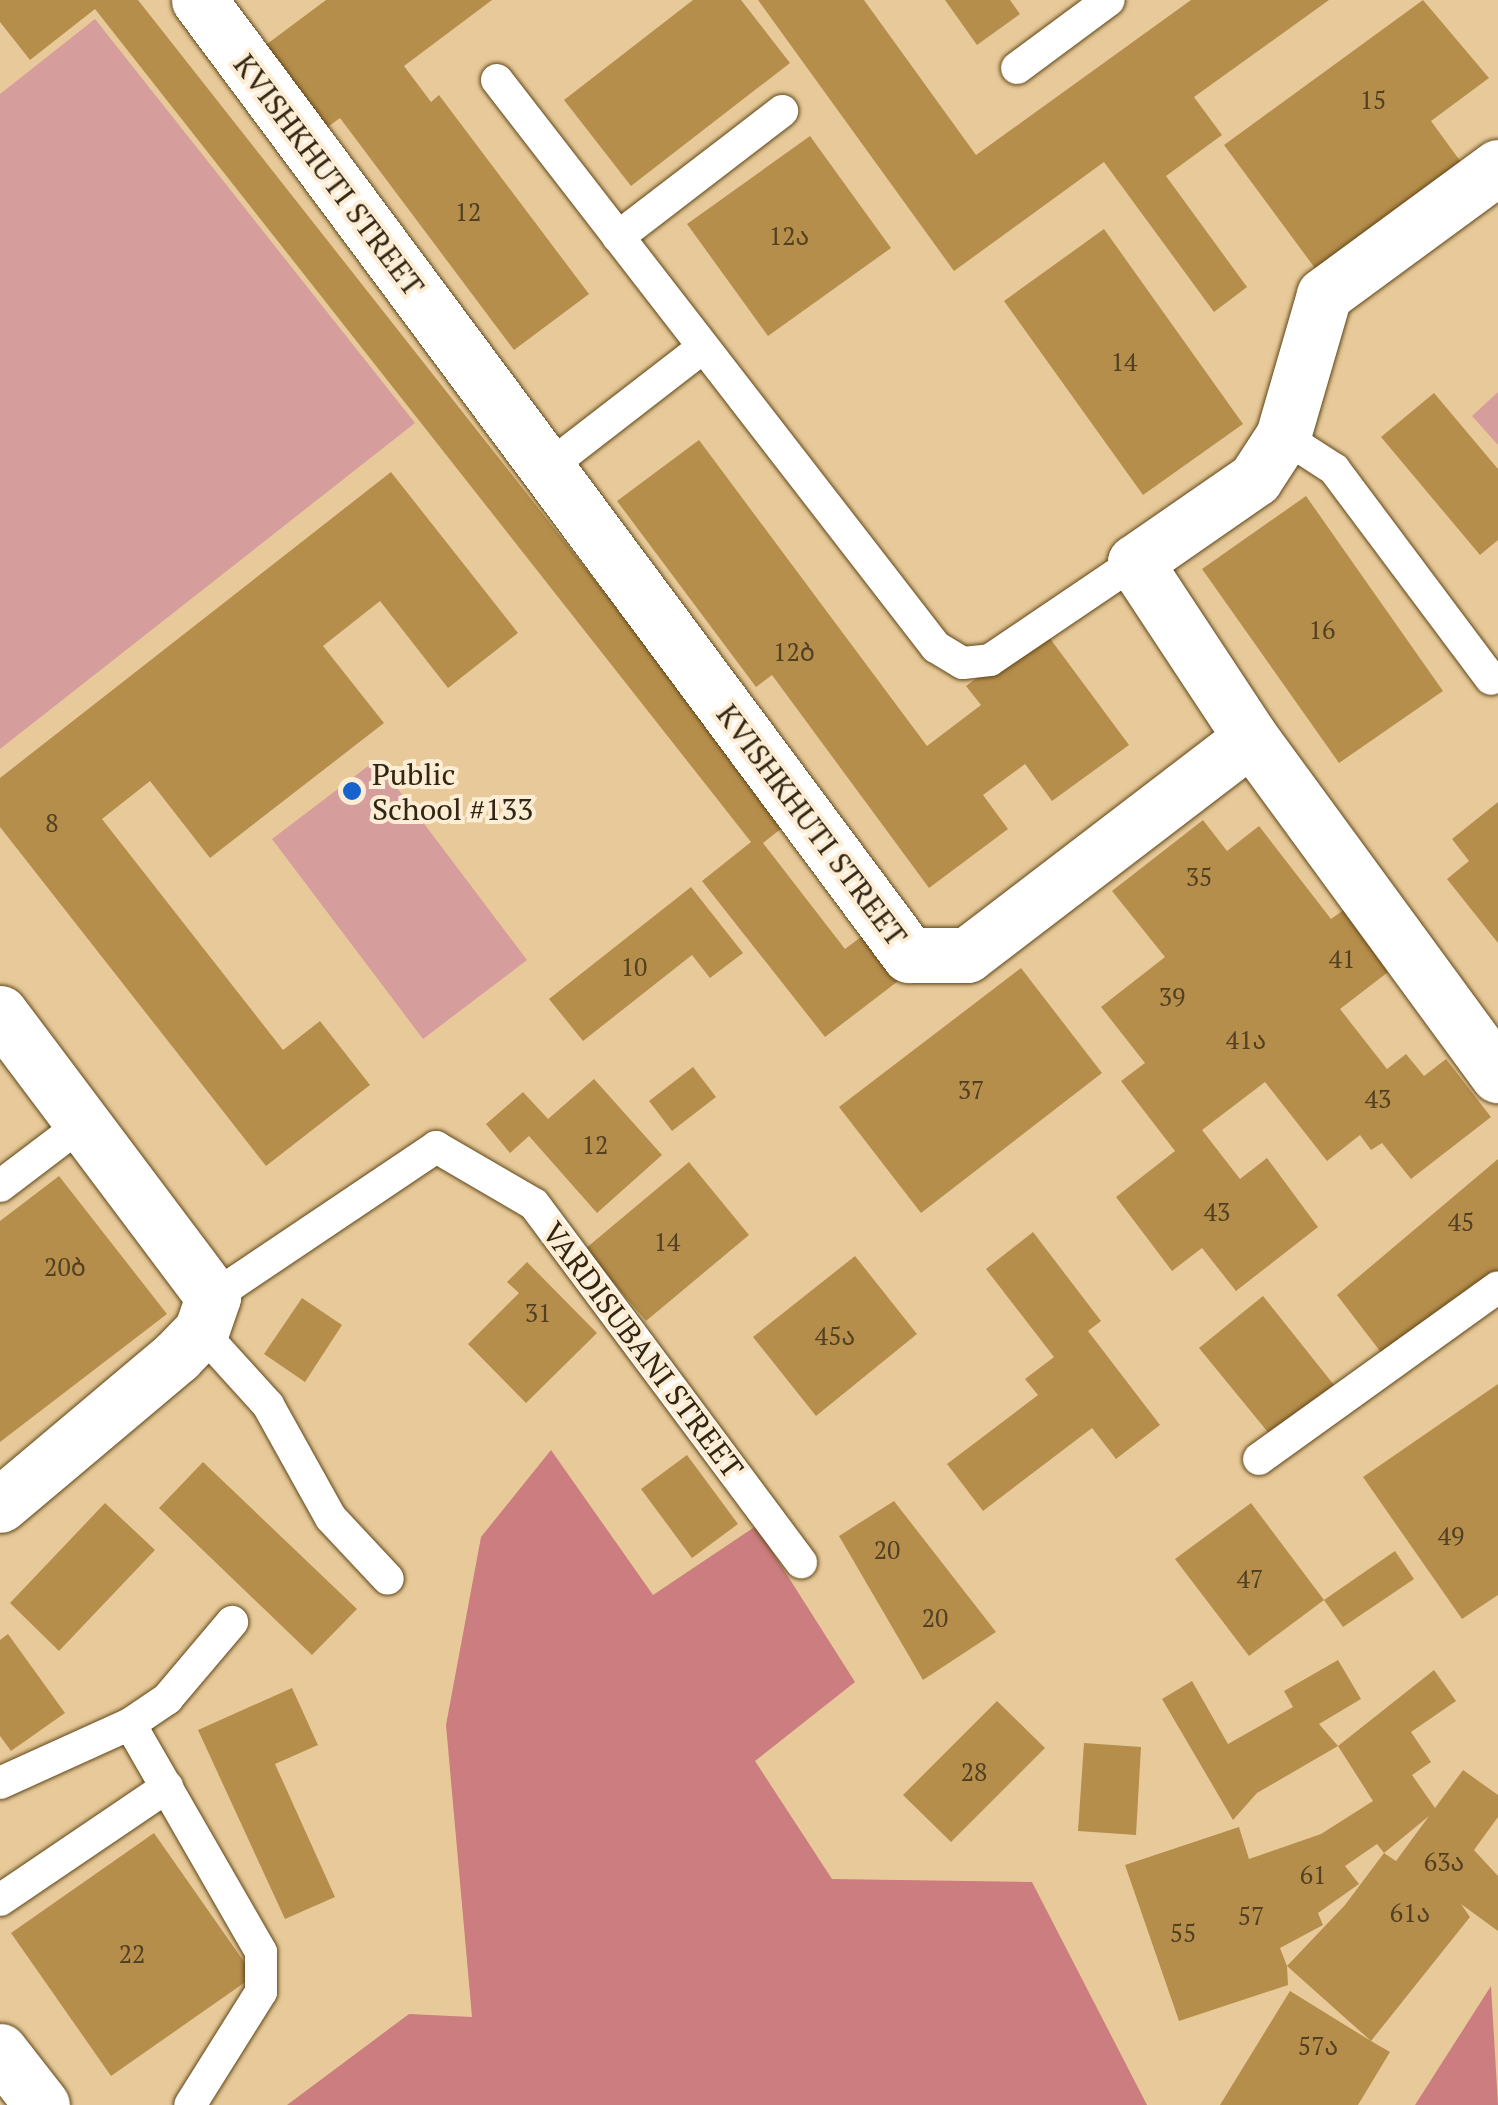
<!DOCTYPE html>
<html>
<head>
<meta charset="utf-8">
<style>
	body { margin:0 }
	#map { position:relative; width:1498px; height:2105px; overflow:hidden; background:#e8ca9a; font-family:"PT Serif","Noto Sans Georgian",serif }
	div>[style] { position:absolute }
	.green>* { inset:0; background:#d69d9d }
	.forest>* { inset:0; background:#cb7d7f }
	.building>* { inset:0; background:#b68e4c }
	.roads { filter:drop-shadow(0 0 2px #604617) drop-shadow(0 0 2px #604617) }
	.service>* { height:32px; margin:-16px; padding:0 16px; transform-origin:16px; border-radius:16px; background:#fff }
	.minor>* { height:55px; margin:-27.5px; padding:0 27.5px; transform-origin:27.5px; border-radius:27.5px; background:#fff }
	.dots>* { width:28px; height:28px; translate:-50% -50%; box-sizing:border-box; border:5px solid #fdedd5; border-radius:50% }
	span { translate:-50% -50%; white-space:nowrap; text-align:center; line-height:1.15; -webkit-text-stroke:8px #fdedd5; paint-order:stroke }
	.number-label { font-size:25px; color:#524021 }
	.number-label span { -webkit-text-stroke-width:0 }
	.street-label { font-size:30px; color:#312613 }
	.poi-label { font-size:30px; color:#312613 }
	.left { translate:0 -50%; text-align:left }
</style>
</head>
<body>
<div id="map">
	<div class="green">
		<div style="clip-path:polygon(95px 19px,415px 423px,0 749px,0 94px)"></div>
		<div style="clip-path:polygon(1498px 392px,1498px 445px,1472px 416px)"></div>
		<div style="clip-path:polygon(376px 760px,527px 960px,423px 1039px,272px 839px)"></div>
	</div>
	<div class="forest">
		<div style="clip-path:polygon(551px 1450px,653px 1595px,756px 1526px,855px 1682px,755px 1761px,832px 1879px,1032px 1882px,1147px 2105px,287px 2105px,409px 2014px,472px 2017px,446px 1725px,481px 1537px)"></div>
		<div style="clip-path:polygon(1491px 1986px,1498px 2105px,1415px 2105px)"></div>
	</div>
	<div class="building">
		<div style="clip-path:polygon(0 0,138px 0,787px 824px,763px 843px,845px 949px,870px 930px,906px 975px,825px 1037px,702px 881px,751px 842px,95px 9px,30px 60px,0 22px)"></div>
		<div style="clip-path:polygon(326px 0,492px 0,404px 66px,431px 102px,439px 95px,589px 294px,514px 350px,340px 118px,325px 129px,263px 47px)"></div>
		<div style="clip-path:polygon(693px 0,741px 0,790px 63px,631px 186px,564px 100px)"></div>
		<div style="clip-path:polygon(758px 0,864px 0,976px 155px,1191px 0,1329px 0,1194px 97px,1222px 135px,1166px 176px,1247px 287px,1214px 312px,1104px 162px,954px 271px)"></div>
		<div style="clip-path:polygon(945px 0,1010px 0,1020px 14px,977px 45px)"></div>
		<div style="clip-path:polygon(1423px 0,1489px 78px,1431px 121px,1466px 169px,1320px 275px,1224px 145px)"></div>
		<div style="clip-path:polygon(810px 136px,891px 248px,768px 336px,687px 224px)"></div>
		<div style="clip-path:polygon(1104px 229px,1243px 424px,1143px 495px,1004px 301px)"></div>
		<div style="clip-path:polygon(1434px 393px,1498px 469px,1498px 540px,1480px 555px,1381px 437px)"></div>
		<div style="clip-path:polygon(699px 440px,927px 746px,981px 705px,966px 686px,1043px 629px,1129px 745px,1052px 801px,1025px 764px,983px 795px,1008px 829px,929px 888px,772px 675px,756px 687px,617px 501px)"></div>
		<div style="clip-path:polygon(391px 472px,518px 633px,448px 688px,380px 601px,323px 646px,384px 723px,210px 858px,150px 781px,102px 819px,283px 1050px,320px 1021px,370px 1085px,266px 1166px,0 827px,0 778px)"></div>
		<div style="clip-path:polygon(1306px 496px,1443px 691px,1339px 763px,1202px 569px)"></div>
		<div style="clip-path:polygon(1498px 802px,1498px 943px,1447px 879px,1469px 861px,1452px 839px)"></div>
		<div style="clip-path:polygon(1203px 820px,1227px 851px,1259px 826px,1331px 919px,1345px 909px,1392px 969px,1340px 1009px,1387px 1069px,1406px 1054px,1424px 1076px,1446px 1059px,1491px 1117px,1411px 1179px,1382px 1143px,1371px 1150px,1360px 1135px,1327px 1161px,1265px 1082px,1202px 1130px,1240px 1179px,1267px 1158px,1318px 1227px,1236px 1291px,1202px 1248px,1172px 1271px,1116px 1197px,1175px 1151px,1121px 1081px,1145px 1063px,1101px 1007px,1165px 957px,1112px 891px)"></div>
		<div style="clip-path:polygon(691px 887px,743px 953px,710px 978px,692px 955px,583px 1041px,549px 999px)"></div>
		<div style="clip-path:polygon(1021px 968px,1102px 1073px,921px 1213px,839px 1107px)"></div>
		<div style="clip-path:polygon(693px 1067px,716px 1097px,672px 1131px,649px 1101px)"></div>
		<div style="clip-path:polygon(594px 1079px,662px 1155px,597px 1213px,529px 1136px,510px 1153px,486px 1124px,523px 1092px,548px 1119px)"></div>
		<div style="clip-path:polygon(1498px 1159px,1498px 1274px,1386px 1359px,1337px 1295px)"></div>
		<div style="clip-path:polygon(689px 1162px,749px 1235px,646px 1321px,585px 1249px)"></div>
		<div style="clip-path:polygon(59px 1176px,167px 1314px,0 1442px,0 1221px)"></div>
		<div style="clip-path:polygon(1033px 1232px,1101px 1321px,1088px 1331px,1160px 1425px,1116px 1459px,1092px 1428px,983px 1511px,947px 1464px,1038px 1395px,1025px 1379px,1054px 1357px,986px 1269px)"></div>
		<div style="clip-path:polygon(855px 1256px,917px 1334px,816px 1416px,753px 1337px)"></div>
		<div style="clip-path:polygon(527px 1262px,597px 1333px,526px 1403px,468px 1344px,519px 1293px,507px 1282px)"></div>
		<div style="clip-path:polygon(1263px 1296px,1334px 1385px,1271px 1436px,1199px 1348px)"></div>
		<div style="clip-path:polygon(302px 1298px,342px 1325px,305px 1382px,264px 1354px)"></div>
		<div style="clip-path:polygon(1498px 1384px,1498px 1595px,1462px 1619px,1363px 1477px)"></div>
		<div style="clip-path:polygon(687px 1455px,738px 1524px,692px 1558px,641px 1489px)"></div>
		<div style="clip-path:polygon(203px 1462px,357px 1609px,312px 1655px,159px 1508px)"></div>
		<div style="clip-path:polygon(894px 1501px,996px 1632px,923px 1680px,839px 1536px)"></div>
		<div style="clip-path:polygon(105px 1503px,155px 1550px,59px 1651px,10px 1603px)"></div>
		<div style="clip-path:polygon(1251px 1503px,1324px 1600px,1249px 1656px,1175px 1559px)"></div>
		<div style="clip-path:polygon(1395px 1551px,1414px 1579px,1343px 1627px,1324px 1600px)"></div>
		<div style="clip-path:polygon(8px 1634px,65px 1713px,11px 1751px,0 1736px,0 1640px)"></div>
		<div style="clip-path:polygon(1338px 1660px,1361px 1699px,1319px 1724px,1338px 1746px,1257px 1793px,1233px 1820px,1162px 1699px,1192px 1681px,1228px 1744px,1293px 1707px,1284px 1691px)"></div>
		<div style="clip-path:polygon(evenodd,1434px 1670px,1456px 1701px,1411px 1732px,1431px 1762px,1412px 1775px,1435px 1808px,1463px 1770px,1498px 1795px,1498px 1817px,1474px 1850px,1498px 1876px,1498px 1931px,1461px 1904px,1470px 1917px,1371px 2041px,1390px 2052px,1358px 2105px,1220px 2105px,1290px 1991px,1371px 2041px,1287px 1966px,1288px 1985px,1179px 2021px,1125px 1865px,1239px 1827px,1249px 1859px,1321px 1834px,1373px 1801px,1338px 1746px,1434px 1670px,1429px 1816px,1396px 1861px,1384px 1853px,1345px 1905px,1287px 1966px,1280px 1948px,1323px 1925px,1318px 1913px,1359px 1884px,1345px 1866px,1377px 1844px,1384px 1853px,1429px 1816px)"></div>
		<div style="clip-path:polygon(292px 1688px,318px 1745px,275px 1764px,335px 1897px,285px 1919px,198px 1730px)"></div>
		<div style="clip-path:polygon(997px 1701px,1045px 1748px,951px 1842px,903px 1795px)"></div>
		<div style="clip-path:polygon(1084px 1743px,1141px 1747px,1136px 1835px,1078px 1831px)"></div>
		<div style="clip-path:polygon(154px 1833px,254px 1976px,111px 2076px,11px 1933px)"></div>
	</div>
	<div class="roads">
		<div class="service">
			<div style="left:1017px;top:68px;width:114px;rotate:-36.5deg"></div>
			<div style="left:497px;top:80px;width:717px;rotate:52.25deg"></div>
			<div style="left:936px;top:647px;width:31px;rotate:31deg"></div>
			<div style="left:963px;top:663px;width:27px;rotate:-6deg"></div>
			<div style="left:990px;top:660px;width:175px;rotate:-34.1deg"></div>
			<div style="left:618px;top:237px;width:207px;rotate:-37.5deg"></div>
			<div style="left:1283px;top:436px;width:61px;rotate:32.9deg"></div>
			<div style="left:1334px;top:469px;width:262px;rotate:53.2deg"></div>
			<div style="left:547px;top:468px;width:196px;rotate:-37.7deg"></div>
			<div style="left:0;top:1186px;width:104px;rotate:-37.2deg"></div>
			<div style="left:213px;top:1297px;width:269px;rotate:-33.9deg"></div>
			<div style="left:436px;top:1147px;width:113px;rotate:30.2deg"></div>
			<div style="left:534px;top:1204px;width:447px;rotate:53.3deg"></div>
			<div style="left:201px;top:1331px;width:100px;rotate:47.8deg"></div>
			<div style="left:268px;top:1405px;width:129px;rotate:60.9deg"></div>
			<div style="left:331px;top:1518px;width:83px;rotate:46.9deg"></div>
			<div style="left:1259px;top:1459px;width:294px;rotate:-35.7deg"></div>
			<div style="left:130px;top:1724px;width:45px;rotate:-34deg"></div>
			<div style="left:167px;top:1699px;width:101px;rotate:-49.8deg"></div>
			<div style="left:0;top:1783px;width:143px;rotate:-24.4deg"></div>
			<div style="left:130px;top:1724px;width:263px;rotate:60.1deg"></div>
			<div style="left:261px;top:1952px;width:40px;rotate:90deg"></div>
			<div style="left:261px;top:1992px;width:133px;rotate:122.1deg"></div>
			<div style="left:0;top:1900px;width:202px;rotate:-34.1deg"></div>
		</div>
		<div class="minor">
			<div style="left:199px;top:0;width:1190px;rotate:53.37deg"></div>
			<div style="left:909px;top:955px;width:58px"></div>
			<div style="left:967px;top:955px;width:357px;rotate:-37.4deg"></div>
			<div style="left:1498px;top:167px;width:216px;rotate:143.7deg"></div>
			<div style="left:1324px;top:295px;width:147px;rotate:106.2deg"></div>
			<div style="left:1283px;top:436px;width:51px;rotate:123.1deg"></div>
			<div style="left:1255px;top:479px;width:146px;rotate:145.3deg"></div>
			<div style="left:1135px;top:562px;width:211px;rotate:56.6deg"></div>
			<div style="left:1251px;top:738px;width:418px;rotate:53.8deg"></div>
			<div style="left:0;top:1013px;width:355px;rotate:53.1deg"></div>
			<div style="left:213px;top:1297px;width:36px;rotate:109deg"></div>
			<div style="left:201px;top:1331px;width:35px;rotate:134deg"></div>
			<div style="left:177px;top:1356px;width:231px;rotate:139.9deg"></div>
			<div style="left:0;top:2051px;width:68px;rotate:52.1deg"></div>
		</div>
	</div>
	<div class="dots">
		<div style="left:352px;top:791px;background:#1763ce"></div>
	</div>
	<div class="number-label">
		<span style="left:1373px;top:100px">15</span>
		<span style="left:468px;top:212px">12</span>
		<span style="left:789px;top:236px">12ა</span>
		<span style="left:1124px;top:362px">14</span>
		<span style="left:1322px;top:630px">16</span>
		<span style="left:794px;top:652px">12ბ</span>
		<span style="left:52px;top:823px">8</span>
		<span style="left:1199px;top:877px">35</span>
		<span style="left:1342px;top:959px">41</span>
		<span style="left:634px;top:967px">10</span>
		<span style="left:1172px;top:997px">39</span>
		<span style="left:1246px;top:1040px">41ა</span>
		<span style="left:971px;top:1090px">37</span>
		<span style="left:1378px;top:1099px">43</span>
		<span style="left:595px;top:1145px">12</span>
		<span style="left:1217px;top:1212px">43</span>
		<span style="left:1461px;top:1222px">45</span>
		<span style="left:667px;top:1242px">14</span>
		<span style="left:65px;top:1267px">20ბ</span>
		<span style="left:538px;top:1313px">31</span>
		<span style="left:835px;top:1336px">45ა</span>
		<span style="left:1451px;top:1536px">49</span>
		<span style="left:887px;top:1550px">20</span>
		<span style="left:1250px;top:1579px">47</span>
		<span style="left:935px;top:1618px">20</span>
		<span style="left:974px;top:1772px">28</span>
		<span style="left:1444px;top:1862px">63ა</span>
		<span style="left:1313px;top:1875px">61</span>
		<span style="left:1410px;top:1913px">61ა</span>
		<span style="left:1251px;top:1916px">57</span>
		<span style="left:1183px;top:1933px">55</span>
		<span style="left:132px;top:1954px">22</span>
		<span style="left:1318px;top:2046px">57ა</span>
	</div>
	<div class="street-label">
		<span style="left:329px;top:175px;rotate:53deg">KVISHKHUTI STREET</span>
		<span style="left:812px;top:825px;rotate:53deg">KVISHKHUTI STREET</span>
		<span style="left:643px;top:1350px;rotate:53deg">VARDISUBANI STREET</span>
	</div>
	<div class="poi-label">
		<span class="left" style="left:372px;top:791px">Public<br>School #133</span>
	</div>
</div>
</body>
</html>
